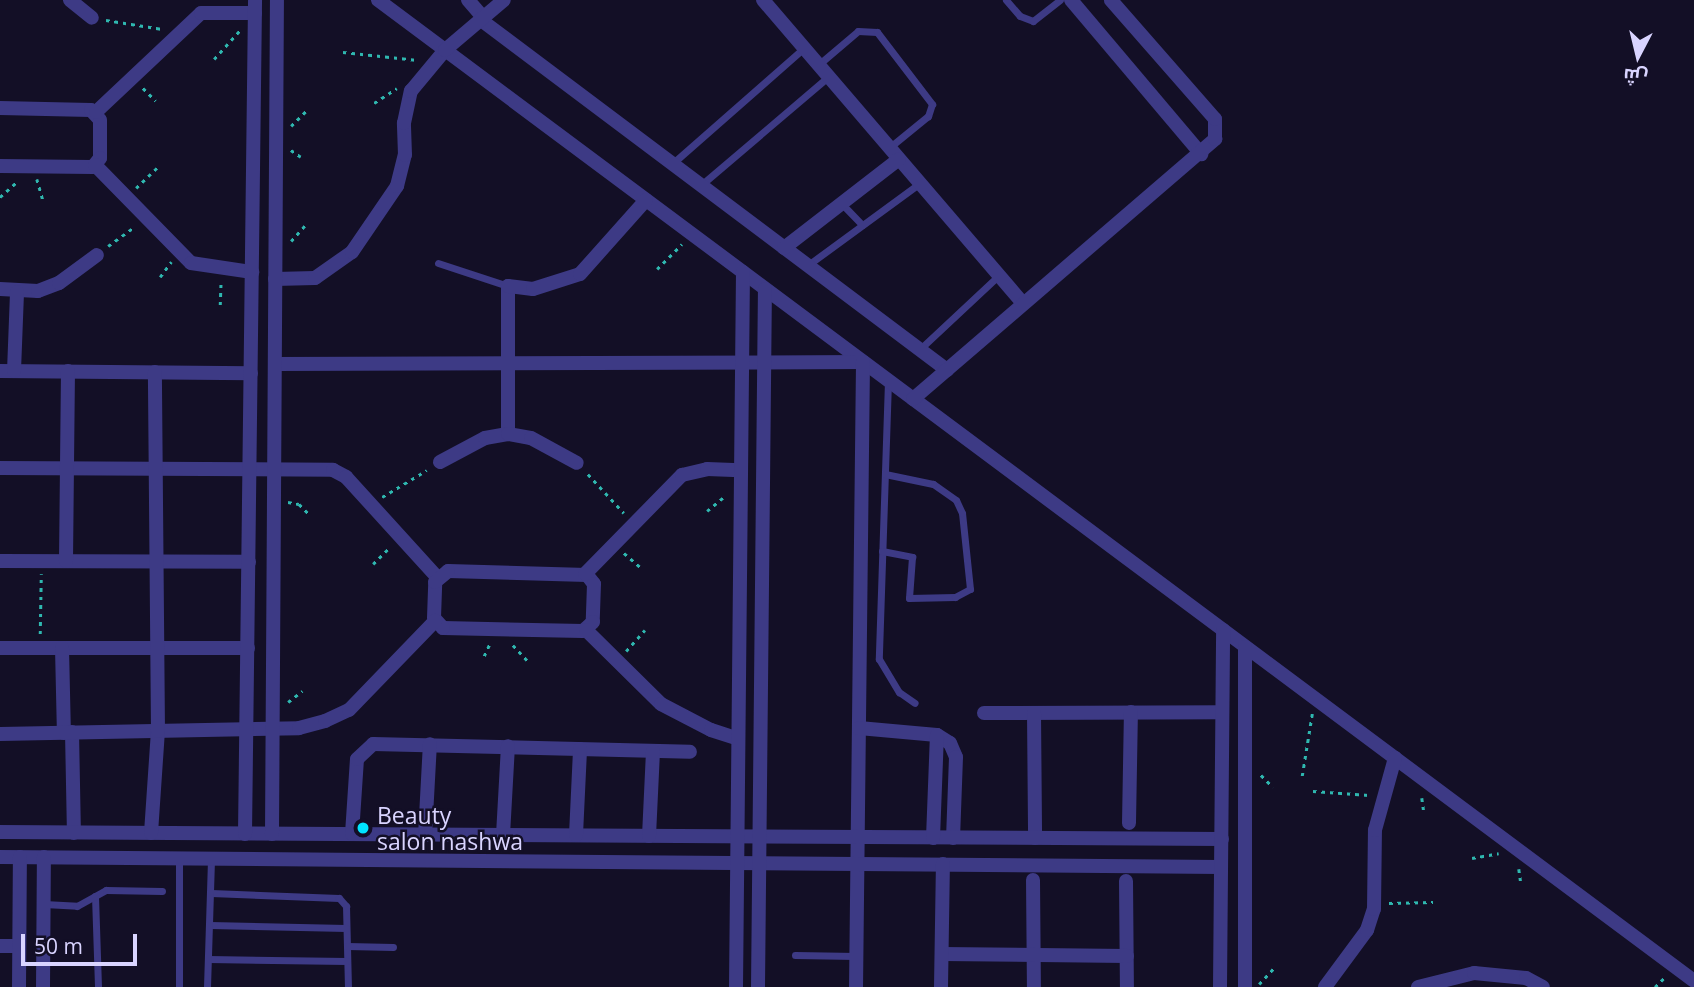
<!DOCTYPE html>
<html>
<head>
<meta charset="utf-8">
<style>
	body { margin:0 }
	#map { position:relative; width:1694px; height:987px; overflow:hidden; background:#130f26; font-family:"Open Sans",Cairo,sans-serif }
	div>[style] { position:absolute }
	.path>* { height:2.5px; margin-top:-1.25px; transform-origin:0; background:repeating-linear-gradient(90deg,#2fb8b0 0 3.5px,transparent 0 8.5px) }
	.service>* { height:7px; margin:-3.5px; padding:0 3.5px; transform-origin:3.5px; border-radius:3.5px; background:#3d3a85 }
	.minor>* { height:14px; margin:-7px; padding:0 7px; transform-origin:7px; border-radius:7px; background:#3d3a85 }
	.dots>* { width:19px; height:19px; translate:-50% -50%; box-sizing:border-box; border:4px solid #130f26; border-radius:50% }
	span { translate:-50% -50%; white-space:nowrap; text-align:center; line-height:1.15; -webkit-text-stroke:5px #130f26; paint-order:stroke }
	.poi-label { font-size:23px; color:#d9d4ff }
	.left { translate:0 -50%; text-align:left }
	.north { position:absolute; left:1603px; top:21px; width:70px; height:70px; -webkit-text-stroke:5px #130f26; paint-order:stroke; rotate:187deg; font-size:19px; font-weight:700; line-height:28px; text-align:center; color:#d9d4ff }
	.north::after { content:''; display:block; margin:auto; width:24px; height:32px; background:#d9d4ff; clip-path:polygon(50% 0,100% 100%,50% 72%,0 100%) }
	.scale { position:absolute; left:21px; top:934px; width:116px; height:32px; box-sizing:border-box; border:4px solid #d9d4ff; border-top:0; padding-left:9px; font-size:21px; line-height:24px; white-space:nowrap; color:#d9d4ff; -webkit-text-stroke:5px #130f26; paint-order:stroke }
</style>
</head>
<body>
<div id="map">
	<div class="path">
		<div style="left:106px;top:20px;width:57px;rotate:9.1deg"></div>
		<div style="left:343px;top:52px;width:75px;rotate:6.1deg"></div>
		<div style="left:214px;top:59px;width:39px;rotate:-48deg"></div>
		<div style="left:143px;top:88px;width:18px;rotate:45deg"></div>
		<div style="left:374px;top:103px;width:27px;rotate:-33deg"></div>
		<div style="left:291px;top:126px;width:21px;rotate:-45deg"></div>
		<div style="left:291px;top:150px;width:12px;rotate:35deg"></div>
		<div style="left:37px;top:179px;width:25px;rotate:74deg"></div>
		<div style="left:136px;top:188px;width:29px;rotate:-44deg"></div>
		<div style="left:0;top:197px;width:24px;rotate:-42deg"></div>
		<div style="left:291px;top:241px;width:25px;rotate:-48deg"></div>
		<div style="left:108px;top:246px;width:32px;rotate:-36deg"></div>
		<div style="left:657px;top:269px;width:35px;rotate:-45deg"></div>
		<div style="left:160px;top:277px;width:19px;rotate:-54deg"></div>
		<div style="left:220px;top:305px;width:25px;rotate:-88deg"></div>
		<div style="left:588px;top:474px;width:53px;rotate:47.3deg"></div>
		<div style="left:382px;top:497px;width:52px;rotate:-31deg"></div>
		<div style="left:288px;top:502px;width:11px;rotate:10deg"></div>
		<div style="left:299px;top:504px;width:16px;rotate:45deg"></div>
		<div style="left:707px;top:511px;width:25px;rotate:-40deg"></div>
		<div style="left:624px;top:553px;width:21px;rotate:41deg"></div>
		<div style="left:373px;top:564px;width:24px;rotate:-45deg"></div>
		<div style="left:40px;top:634px;width:60px;rotate:-89deg"></div>
		<div style="left:513px;top:645px;width:25px;rotate:47deg"></div>
		<div style="left:626px;top:651px;width:28px;rotate:-48deg"></div>
		<div style="left:484px;top:656px;width:14px;rotate:-65deg"></div>
		<div style="left:288px;top:702px;width:18px;rotate:-38deg"></div>
		<div style="left:1261px;top:775px;width:17px;rotate:45deg"></div>
		<div style="left:1302px;top:776px;width:63px;rotate:-80.8deg"></div>
		<div style="left:1313px;top:791px;width:56px;rotate:4.1deg"></div>
		<div style="left:1422px;top:798px;width:14px;rotate:82deg"></div>
		<div style="left:1472px;top:858px;width:27px;rotate:-10deg"></div>
		<div style="left:1519px;top:869px;width:14px;rotate:82deg"></div>
		<div style="left:1389px;top:903px;width:44px;rotate:-1.3deg"></div>
		<div style="left:1259px;top:984px;width:25px;rotate:-47deg"></div>
		<div style="left:1655px;top:987px;width:14px;rotate:-45deg"></div>
	</div>
	<div class="service">
		<div style="left:1006px;top:0;width:21px;rotate:49deg"></div>
		<div style="left:1020px;top:16px;width:14px;rotate:21deg"></div>
		<div style="left:1033px;top:21px;width:34px;rotate:-38deg"></div>
		<div style="left:818px;top:65px;width:52px;rotate:-40.4deg"></div>
		<div style="left:858px;top:31px;width:19px;rotate:3deg"></div>
		<div style="left:877px;top:32px;width:91px;rotate:52.6deg"></div>
		<div style="left:932px;top:104px;width:13px;rotate:108deg"></div>
		<div style="left:928px;top:116px;width:49px;rotate:140.8deg"></div>
		<div style="left:673px;top:163px;width:174px;rotate:-41.3deg"></div>
		<div style="left:701px;top:185px;width:167px;rotate:-40.4deg"></div>
		<div style="left:842px;top:204px;width:29px;rotate:46deg"></div>
		<div style="left:438px;top:263px;width:74px;rotate:18.2deg"></div>
		<div style="left:808px;top:265px;width:139px;rotate:-36.2deg"></div>
		<div style="left:920px;top:349px;width:108px;rotate:-43.1deg"></div>
		<div style="left:888px;top:381px;width:278px;rotate:91.9deg"></div>
		<div style="left:879px;top:659px;width:39px;rotate:59deg"></div>
		<div style="left:899px;top:692px;width:19px;rotate:35deg"></div>
		<div style="left:882px;top:551px;width:31px;rotate:11deg"></div>
		<div style="left:912px;top:557px;width:41px;rotate:94.2deg"></div>
		<div style="left:909px;top:598px;width:46px;rotate:-1.2deg"></div>
		<div style="left:955px;top:597px;width:17px;rotate:-28deg"></div>
		<div style="left:970px;top:589px;width:76px;rotate:-96deg"></div>
		<div style="left:962px;top:513px;width:14px;rotate:-115deg"></div>
		<div style="left:956px;top:500px;width:28px;rotate:-145deg"></div>
		<div style="left:933px;top:484px;width:49px;rotate:-168.2deg"></div>
		<div style="left:211px;top:893px;width:128px;rotate:2.2deg"></div>
		<div style="left:339px;top:898px;width:11px;rotate:49deg"></div>
		<div style="left:346px;top:906px;width:81px;rotate:88.6deg"></div>
		<div style="left:95px;top:896px;width:91px;rotate:88.1deg"></div>
		<div style="left:44px;top:904px;width:33px;rotate:3deg"></div>
		<div style="left:77px;top:906px;width:33px;rotate:-29deg"></div>
		<div style="left:106px;top:890px;width:56px;rotate:1deg"></div>
		<div style="left:210px;top:925px;width:136px;rotate:1.3deg"></div>
		<div style="left:347px;top:946px;width:46px;rotate:1.2deg"></div>
		<div style="left:795px;top:955px;width:61px;rotate:0.9deg"></div>
		<div style="left:208px;top:959px;width:139px;rotate:0.8deg"></div>
		<div style="left:179px;top:987px;width:129px;rotate:-90deg"></div>
		<div style="left:207px;top:987px;width:128px;rotate:-88.2deg"></div>
	</div>
	<div class="minor">
		<div style="left:70px;top:0;width:28px;rotate:39deg"></div>
		<div style="left:378px;top:0;width:1641px;rotate:36.7deg"></div>
		<div style="left:468px;top:0;width:23px;rotate:49deg"></div>
		<div style="left:763px;top:0;width:399px;rotate:49.4deg"></div>
		<div style="left:1071px;top:0;width:202px;rotate:49.8deg"></div>
		<div style="left:481px;top:20px;width:583px;rotate:36.91deg"></div>
		<div style="left:0;top:108px;width:91px;rotate:1.3deg"></div>
		<div style="left:91px;top:110px;width:13px;rotate:48deg"></div>
		<div style="left:100px;top:120px;width:38px;rotate:90deg"></div>
		<div style="left:100px;top:158px;width:11px;rotate:128deg"></div>
		<div style="left:93px;top:167px;width:93px;rotate:-179.4deg"></div>
		<div style="left:96px;top:112px;width:144px;rotate:-43.3deg"></div>
		<div style="left:201px;top:13px;width:54px"></div>
		<div style="left:95px;top:165px;width:137px;rotate:45.6deg"></div>
		<div style="left:191px;top:263px;width:62px;rotate:8.4deg"></div>
		<div style="left:784px;top:248px;width:145px;rotate:-37.7deg"></div>
		<div style="left:275px;top:279px;width:40px;rotate:-1.4deg"></div>
		<div style="left:315px;top:278px;width:45px;rotate:-35.1deg"></div>
		<div style="left:352px;top:252px;width:80px;rotate:-55.7deg"></div>
		<div style="left:397px;top:186px;width:32px;rotate:-76deg"></div>
		<div style="left:405px;top:155px;width:32px;rotate:-92deg"></div>
		<div style="left:404px;top:123px;width:33px;rotate:-78deg"></div>
		<div style="left:411px;top:91px;width:53px;rotate:-50.3deg"></div>
		<div style="left:445px;top:50px;width:77px;rotate:-40.3deg"></div>
		<div style="left:0;top:289px;width:38px;rotate:3deg"></div>
		<div style="left:38px;top:291px;width:22px;rotate:-21deg"></div>
		<div style="left:59px;top:283px;width:47px;rotate:-36.4deg"></div>
		<div style="left:275px;top:364px;width:588px;rotate:-0.19deg"></div>
		<div style="left:863px;top:362px;width:625px;rotate:90.64deg"></div>
		<div style="left:0;top:371px;width:251px;rotate:0.5deg"></div>
		<div style="left:14px;top:371px;width:79px;rotate:-87.8deg"></div>
		<div style="left:913px;top:399px;width:399px;rotate:-40.7deg"></div>
		<div style="left:1215px;top:139px;width:20px;rotate:-90deg"></div>
		<div style="left:1215px;top:119px;width:158px;rotate:-131.2deg"></div>
		<div style="left:508px;top:434px;width:148px;rotate:-90deg"></div>
		<div style="left:508px;top:286px;width:25px;rotate:7deg"></div>
		<div style="left:533px;top:289px;width:49px;rotate:-17.7deg"></div>
		<div style="left:580px;top:274px;width:99px;rotate:-48.3deg"></div>
		<div style="left:440px;top:462px;width:51px;rotate:-28.1deg"></div>
		<div style="left:485px;top:438px;width:23px;rotate:-10deg"></div>
		<div style="left:508px;top:434px;width:23px;rotate:10deg"></div>
		<div style="left:531px;top:438px;width:52px;rotate:28.5deg"></div>
		<div style="left:0;top:468px;width:333px;rotate:0.3deg"></div>
		<div style="left:333px;top:470px;width:15px;rotate:28deg"></div>
		<div style="left:346px;top:477px;width:135px;rotate:47.7deg"></div>
		<div style="left:0;top:561px;width:249px;rotate:0.2deg"></div>
		<div style="left:66px;top:561px;width:190px;rotate:-89.4deg"></div>
		<div style="left:448px;top:571px;width:139px;rotate:1.6deg"></div>
		<div style="left:587px;top:575px;width:11px;rotate:52deg"></div>
		<div style="left:594px;top:584px;width:38px;rotate:92deg"></div>
		<div style="left:593px;top:622px;width:13px;rotate:138deg"></div>
		<div style="left:583px;top:631px;width:140px;rotate:-178.8deg"></div>
		<div style="left:443px;top:628px;width:13px;rotate:-132deg"></div>
		<div style="left:434px;top:618px;width:36px;rotate:-88deg"></div>
		<div style="left:435px;top:582px;width:17px;rotate:-40deg"></div>
		<div style="left:585px;top:574px;width:139px;rotate:-45.6deg"></div>
		<div style="left:682px;top:475px;width:26px;rotate:-13deg"></div>
		<div style="left:707px;top:469px;width:33px;rotate:2deg"></div>
		<div style="left:586px;top:630px;width:105px;rotate:44.6deg"></div>
		<div style="left:661px;top:704px;width:56px;rotate:27.5deg"></div>
		<div style="left:711px;top:730px;width:28px;rotate:18deg"></div>
		<div style="left:0;top:648px;width:248px"></div>
		<div style="left:62px;top:648px;width:85px;rotate:88.7deg"></div>
		<div style="left:984px;top:713px;width:238px;rotate:-0.2deg"></div>
		<div style="left:1034px;top:713px;width:125px;rotate:89.5deg"></div>
		<div style="left:859px;top:728px;width:78px;rotate:5.1deg"></div>
		<div style="left:937px;top:735px;width:15px;rotate:32deg"></div>
		<div style="left:950px;top:743px;width:15px;rotate:67deg"></div>
		<div style="left:956px;top:757px;width:81px;rotate:92.1deg"></div>
		<div style="left:72px;top:732px;width:101px;rotate:88.9deg"></div>
		<div style="left:0;top:734px;width:299px;rotate:-1.1deg"></div>
		<div style="left:299px;top:728px;width:27px;rotate:-15deg"></div>
		<div style="left:325px;top:721px;width:26px;rotate:-25deg"></div>
		<div style="left:349px;top:710px;width:124px;rotate:-46deg"></div>
		<div style="left:1129px;top:823px;width:111px;rotate:-89deg"></div>
		<div style="left:0;top:832px;width:1222px;rotate:0.33deg"></div>
		<div style="left:151px;top:833px;width:102px;rotate:-86.1deg"></div>
		<div style="left:158px;top:731px;width:359px;rotate:-90.5deg"></div>
		<div style="left:245px;top:834px;width:834px;rotate:-89.31deg"></div>
		<div style="left:272px;top:834px;width:834px;rotate:-89.66deg"></div>
		<div style="left:352px;top:834px;width:75px;rotate:-86.2deg"></div>
		<div style="left:357px;top:759px;width:22px;rotate:-43deg"></div>
		<div style="left:373px;top:744px;width:317px;rotate:1.4deg"></div>
		<div style="left:425px;top:835px;width:91px;rotate:-86.9deg"></div>
		<div style="left:503px;top:835px;width:89px;rotate:-86.8deg"></div>
		<div style="left:576px;top:835px;width:86px;rotate:-87.3deg"></div>
		<div style="left:649px;top:836px;width:85px;rotate:-87.3deg"></div>
		<div style="left:933px;top:838px;width:103px;rotate:-87.8deg"></div>
		<div style="left:0;top:857px;width:1221px;rotate:0.47deg"></div>
		<div style="left:1033px;top:880px;width:107px;rotate:89.5deg"></div>
		<div style="left:1126px;top:881px;width:106px;rotate:89.5deg"></div>
		<div style="left:0;top:946px;width:19px"></div>
		<div style="left:942px;top:954px;width:185px;rotate:0.6deg"></div>
		<div style="left:19px;top:987px;width:130px;rotate:-89.6deg"></div>
		<div style="left:43px;top:987px;width:130px;rotate:-89.6deg"></div>
		<div style="left:736px;top:987px;width:715px;rotate:-89.44deg"></div>
		<div style="left:758px;top:987px;width:698px;rotate:-89.43deg"></div>
		<div style="left:941px;top:987px;width:123px;rotate:-89.1deg"></div>
		<div style="left:1220px;top:987px;width:357px;rotate:-89.5deg"></div>
		<div style="left:1245px;top:987px;width:340px;rotate:-90deg"></div>
		<div style="left:1325px;top:987px;width:71px;rotate:-53.6deg"></div>
		<div style="left:1367px;top:930px;width:22px;rotate:-72deg"></div>
		<div style="left:1374px;top:909px;width:79px;rotate:-89.3deg"></div>
		<div style="left:1375px;top:830px;width:75px;rotate:-74.5deg"></div>
		<div style="left:1418px;top:987px;width:58px;rotate:-14deg"></div>
		<div style="left:1474px;top:973px;width:52px;rotate:5.5deg"></div>
		<div style="left:1526px;top:978px;width:19px;rotate:28deg"></div>
	</div>
	<div class="dots">
		<div style="left:363px;top:828px;background:#00e5ff"></div>
	</div>
	<div class="poi-label">
		<span class="left" style="left:377px;top:828px">Beauty<br>salon nashwa</span>
	</div>
	<div class="north">ش</div>
	<div class="scale">50 m</div>
</div>
</body>
</html>
